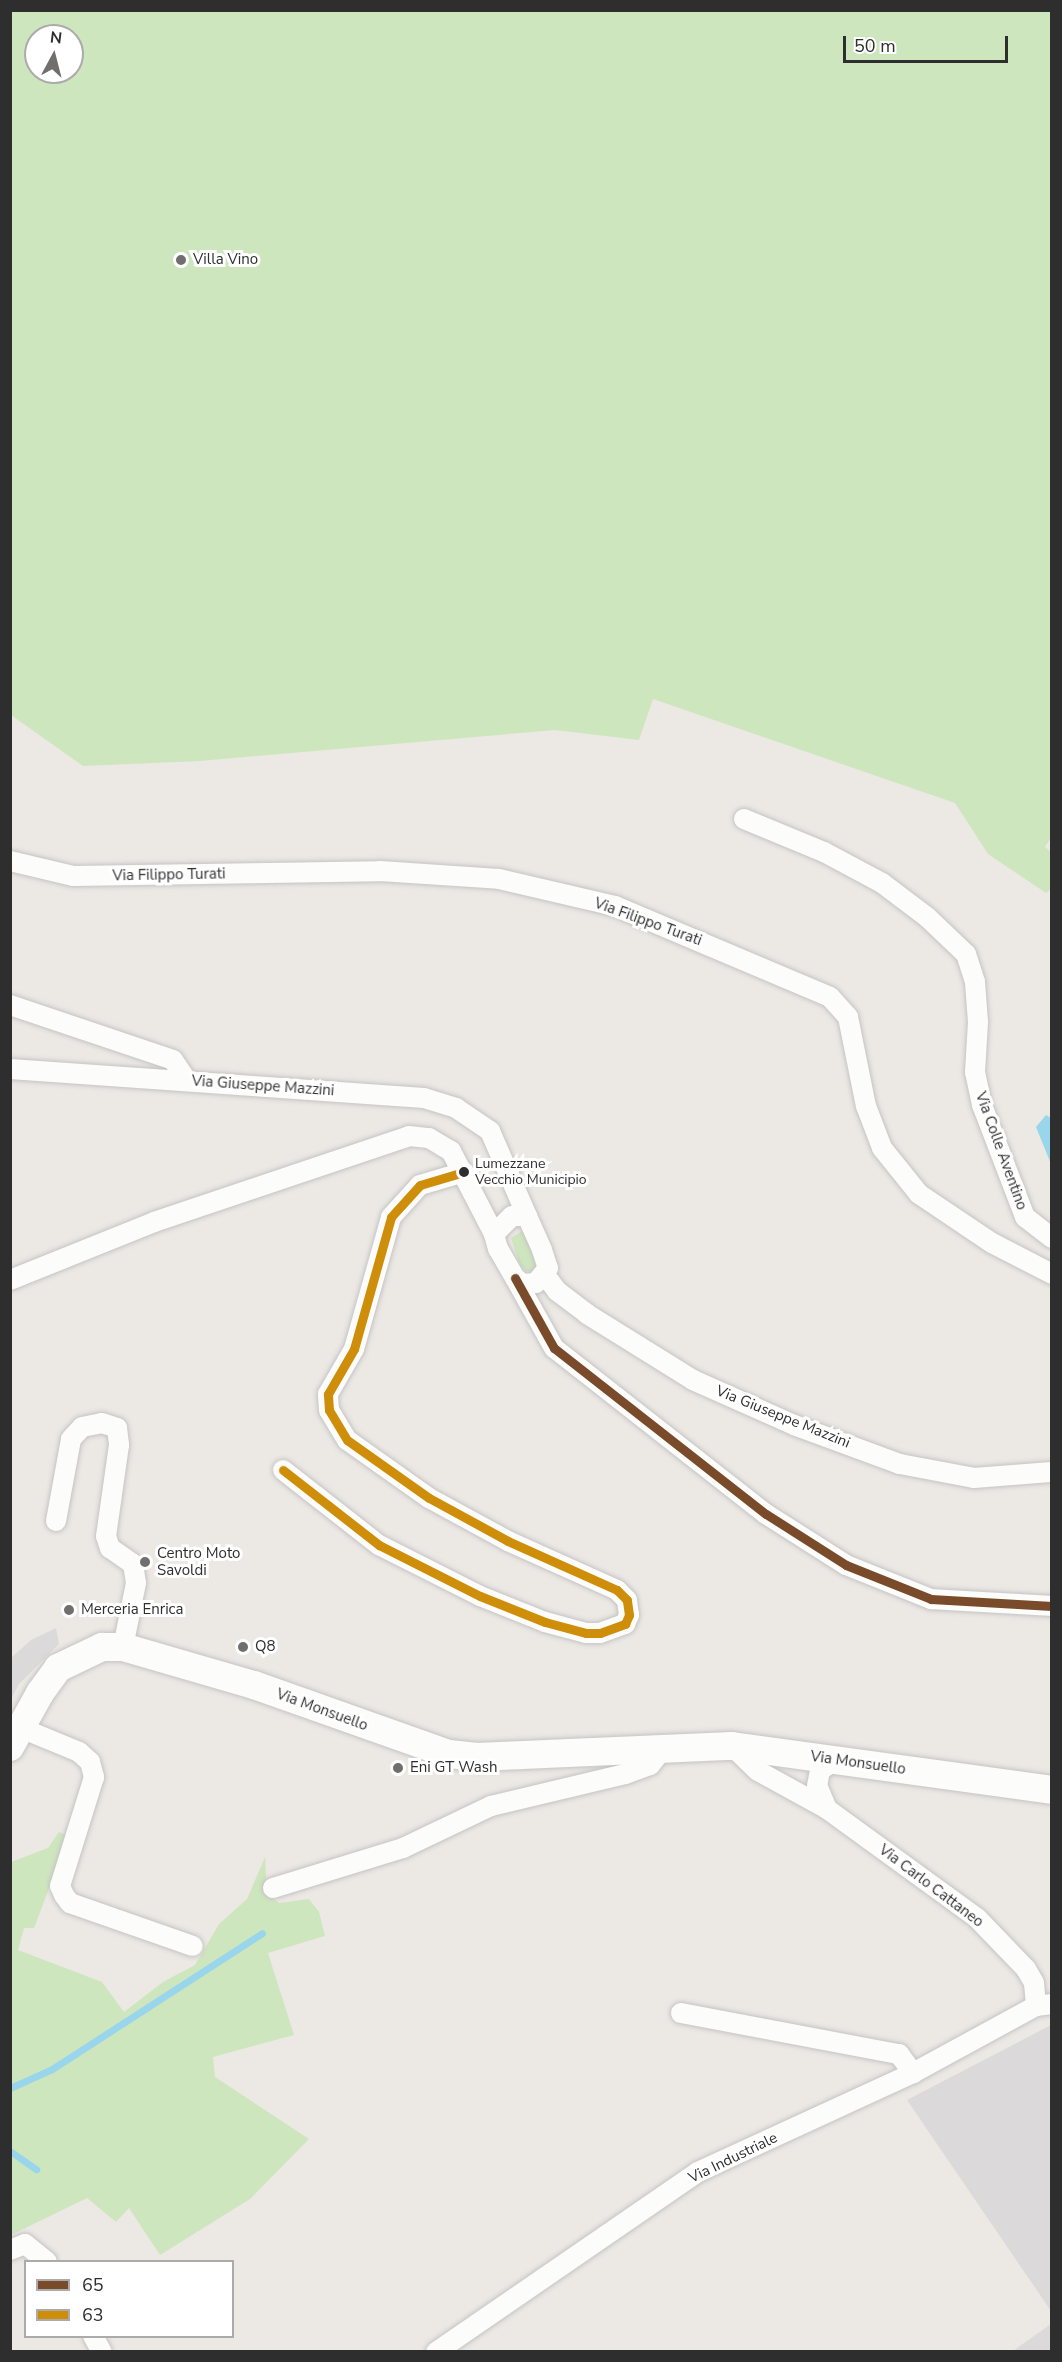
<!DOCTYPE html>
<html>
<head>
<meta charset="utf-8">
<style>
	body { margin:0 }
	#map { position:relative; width:1062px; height:2362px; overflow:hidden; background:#ece8e4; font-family:"Nunito Sans",sans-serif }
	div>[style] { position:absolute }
	.industrial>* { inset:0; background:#dcd9db }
	.green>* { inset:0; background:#cee6be }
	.water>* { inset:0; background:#99d6ec }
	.stream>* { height:7px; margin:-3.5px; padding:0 3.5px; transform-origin:3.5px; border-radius:3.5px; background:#99d6ec }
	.roads { filter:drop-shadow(0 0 2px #c5c4c5) drop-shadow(0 0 2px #c5c4c5) }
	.street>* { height:20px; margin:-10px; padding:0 10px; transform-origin:10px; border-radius:10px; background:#fcfcfb }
	.secondary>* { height:28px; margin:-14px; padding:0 14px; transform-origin:14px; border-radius:14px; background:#fcfcfb }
	.bus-1>* { height:9px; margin:-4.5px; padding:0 4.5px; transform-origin:4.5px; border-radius:4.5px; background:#7a4b2a }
	.bus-2>* { height:9px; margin:-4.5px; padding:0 4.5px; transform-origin:4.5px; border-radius:4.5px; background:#cf8e09 }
	.dots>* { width:16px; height:16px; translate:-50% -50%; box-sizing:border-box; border:3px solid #fff; border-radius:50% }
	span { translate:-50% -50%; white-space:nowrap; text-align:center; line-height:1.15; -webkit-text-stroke:6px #fff; paint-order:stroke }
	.bus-label { font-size:14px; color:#2e2e2e }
	.left { translate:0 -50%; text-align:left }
	.poi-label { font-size:15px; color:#2e2e2e }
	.street-label { font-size:15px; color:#2e2e2e }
	.frame { position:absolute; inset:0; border:12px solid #2e2e2e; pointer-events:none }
	.legend { position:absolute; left:24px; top:2260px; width:210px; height:78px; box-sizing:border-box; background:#fff; border:2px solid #ababab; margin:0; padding:8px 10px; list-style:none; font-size:18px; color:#2e2e2e }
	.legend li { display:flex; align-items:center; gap:12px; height:30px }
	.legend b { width:30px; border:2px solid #ababab }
	.north { position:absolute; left:24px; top:24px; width:60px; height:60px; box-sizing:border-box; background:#fff; border:2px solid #ababab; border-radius:50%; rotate:7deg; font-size:16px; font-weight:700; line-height:24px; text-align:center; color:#2e2e2e }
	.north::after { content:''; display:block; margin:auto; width:21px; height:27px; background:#706f6e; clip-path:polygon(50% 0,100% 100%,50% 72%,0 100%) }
	.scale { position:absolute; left:843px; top:36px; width:165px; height:27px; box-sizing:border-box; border:3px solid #2e2e2e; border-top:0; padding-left:8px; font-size:18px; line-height:21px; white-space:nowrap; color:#2e2e2e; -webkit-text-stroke:4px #fff; paint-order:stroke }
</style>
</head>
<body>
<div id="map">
	<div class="industrial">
		<div style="clip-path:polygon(56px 1628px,59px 1644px,19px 1684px,11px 1700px,11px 1658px,31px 1640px)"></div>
		<div style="clip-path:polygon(1051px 2025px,1051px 2311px,907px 2100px)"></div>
		<div style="clip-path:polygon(1051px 2324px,1051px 2351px,1013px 2351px)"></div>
	</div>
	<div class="green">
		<div style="clip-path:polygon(evenodd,11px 10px,1051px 11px,1052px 836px,1045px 847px,1051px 852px,1051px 889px,1046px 893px,988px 854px,955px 803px,653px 699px,639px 740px,555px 730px,200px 761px,83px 766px,11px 715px,11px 10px,36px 36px,72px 36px,72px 72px,36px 72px,36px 36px)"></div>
		<div style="clip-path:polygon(524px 1230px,539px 1266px,534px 1271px,526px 1271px,520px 1265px,511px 1238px)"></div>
		<div style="clip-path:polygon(59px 1832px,69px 1836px,34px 1928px,24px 1928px,18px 1950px,102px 1982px,124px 2012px,163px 1982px,195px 1965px,219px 1924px,247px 1899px,265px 1857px,267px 1894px,279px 1903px,309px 1899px,319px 1912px,325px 1936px,268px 1953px,294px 2035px,213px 2057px,215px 2077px,309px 2139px,250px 2199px,160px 2255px,129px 2208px,116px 2222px,87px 2198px,11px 2235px,11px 1862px,48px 1848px)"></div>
	</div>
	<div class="water">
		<div style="clip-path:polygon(1046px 1115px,1051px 1118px,1051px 1164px,1036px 1127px)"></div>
	</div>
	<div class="stream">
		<div style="left:10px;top:2088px;width:46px;rotate:-24.3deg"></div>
		<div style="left:52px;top:2069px;width:250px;rotate:-32.9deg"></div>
		<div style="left:10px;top:2151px;width:32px;rotate:35deg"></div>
	</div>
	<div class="roads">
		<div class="street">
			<div style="left:744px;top:819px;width:87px;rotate:22.4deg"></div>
			<div style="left:824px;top:852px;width:66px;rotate:28.1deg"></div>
			<div style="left:882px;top:883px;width:56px;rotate:37.1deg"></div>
			<div style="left:927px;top:917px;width:54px;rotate:43.5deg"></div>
			<div style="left:966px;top:954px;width:29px;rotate:72deg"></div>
			<div style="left:975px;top:982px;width:40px;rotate:85.7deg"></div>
			<div style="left:978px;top:1022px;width:50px;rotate:93.4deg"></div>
			<div style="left:975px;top:1072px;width:34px;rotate:78deg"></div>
			<div style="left:982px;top:1105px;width:120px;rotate:69deg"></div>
			<div style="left:1025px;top:1217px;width:34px;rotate:38deg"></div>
			<div style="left:10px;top:861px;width:65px;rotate:13.4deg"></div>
			<div style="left:73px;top:876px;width:307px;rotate:-0.9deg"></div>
			<div style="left:380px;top:871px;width:119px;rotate:3.8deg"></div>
			<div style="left:499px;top:879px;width:119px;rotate:13.1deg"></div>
			<div style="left:615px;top:906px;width:233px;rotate:22.9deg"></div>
			<div style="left:830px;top:997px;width:27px;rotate:48deg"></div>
			<div style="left:848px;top:1017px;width:91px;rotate:78.6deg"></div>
			<div style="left:866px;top:1106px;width:45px;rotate:69.1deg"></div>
			<div style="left:882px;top:1148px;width:59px;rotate:51.2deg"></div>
			<div style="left:919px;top:1194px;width:88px;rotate:33.9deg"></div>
			<div style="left:992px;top:1243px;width:68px;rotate:27.3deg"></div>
			<div style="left:10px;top:1005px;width:172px;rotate:18.6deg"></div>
			<div style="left:173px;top:1060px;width:25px;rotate:56deg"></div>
			<div style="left:10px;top:1069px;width:415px;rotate:4deg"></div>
			<div style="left:424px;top:1098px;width:34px;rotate:17deg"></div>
			<div style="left:456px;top:1108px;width:41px;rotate:34.1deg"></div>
			<div style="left:490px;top:1131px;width:93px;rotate:66.5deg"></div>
			<div style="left:512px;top:1216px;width:15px"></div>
			<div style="left:527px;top:1216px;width:37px;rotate:66deg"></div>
			<div style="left:542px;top:1250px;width:19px;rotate:72deg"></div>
			<div style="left:548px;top:1268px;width:19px;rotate:129deg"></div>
			<div style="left:536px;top:1283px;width:13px;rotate:176deg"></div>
			<div style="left:523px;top:1284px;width:10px;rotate:-143deg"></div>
			<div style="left:515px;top:1278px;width:34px;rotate:-120deg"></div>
			<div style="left:498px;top:1249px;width:16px;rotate:-105deg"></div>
			<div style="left:494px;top:1234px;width:25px;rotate:-45deg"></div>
			<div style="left:545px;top:1275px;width:20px;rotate:53deg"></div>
			<div style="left:557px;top:1291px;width:38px;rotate:37deg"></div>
			<div style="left:587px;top:1314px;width:125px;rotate:31.9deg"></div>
			<div style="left:693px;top:1380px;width:111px;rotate:24deg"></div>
			<div style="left:794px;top:1425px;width:113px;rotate:20.2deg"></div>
			<div style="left:900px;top:1464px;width:75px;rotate:10.7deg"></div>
			<div style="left:974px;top:1478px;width:78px;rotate:-4.4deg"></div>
			<div style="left:515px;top:1278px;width:80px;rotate:60.9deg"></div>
			<div style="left:554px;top:1348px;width:269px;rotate:38.1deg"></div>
			<div style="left:766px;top:1514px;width:95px;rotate:32.5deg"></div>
			<div style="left:846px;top:1565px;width:92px;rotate:21.8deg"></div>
			<div style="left:931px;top:1599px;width:121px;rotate:3.3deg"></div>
			<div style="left:10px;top:1280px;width:155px;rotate:-21.9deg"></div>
			<div style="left:154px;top:1222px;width:269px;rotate:-18.6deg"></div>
			<div style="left:409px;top:1136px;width:20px;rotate:6deg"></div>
			<div style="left:429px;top:1138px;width:26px;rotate:31deg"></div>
			<div style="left:451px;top:1151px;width:93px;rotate:62.6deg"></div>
			<div style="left:283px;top:1470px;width:122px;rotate:38deg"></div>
			<div style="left:379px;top:1545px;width:113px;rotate:26.8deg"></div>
			<div style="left:480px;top:1596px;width:70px;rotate:21.8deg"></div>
			<div style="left:545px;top:1622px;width:42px;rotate:15deg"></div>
			<div style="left:586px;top:1633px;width:14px"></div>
			<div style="left:600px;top:1633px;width:27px;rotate:-20deg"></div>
			<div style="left:625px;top:1624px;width:10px;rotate:-66deg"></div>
			<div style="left:629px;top:1615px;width:15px;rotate:-98deg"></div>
			<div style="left:627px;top:1600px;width:14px;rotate:-135deg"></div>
			<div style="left:617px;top:1590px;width:120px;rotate:-155.8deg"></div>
			<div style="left:508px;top:1541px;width:90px;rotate:-151.4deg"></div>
			<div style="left:429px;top:1498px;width:100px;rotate:-144.7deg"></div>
			<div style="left:347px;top:1440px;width:35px;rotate:-121deg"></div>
			<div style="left:329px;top:1410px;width:16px;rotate:-94deg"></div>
			<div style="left:328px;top:1394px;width:52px;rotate:-60deg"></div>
			<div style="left:354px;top:1349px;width:137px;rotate:-74.3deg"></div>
			<div style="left:391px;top:1217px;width:43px;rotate:-47.8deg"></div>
			<div style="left:420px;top:1185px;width:46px;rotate:-16.5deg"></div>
			<div style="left:56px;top:1521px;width:83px;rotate:-79.6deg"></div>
			<div style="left:71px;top:1439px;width:16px;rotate:-47deg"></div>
			<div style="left:82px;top:1427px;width:20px;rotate:-11deg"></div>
			<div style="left:102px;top:1423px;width:16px;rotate:18deg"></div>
			<div style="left:117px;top:1428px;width:17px;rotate:83deg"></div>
			<div style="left:119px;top:1445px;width:92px;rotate:98.1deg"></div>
			<div style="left:106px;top:1536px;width:13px;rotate:72deg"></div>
			<div style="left:110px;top:1548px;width:28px;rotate:35deg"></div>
			<div style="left:133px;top:1564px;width:19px;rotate:81deg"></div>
			<div style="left:136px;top:1583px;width:65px;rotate:101.5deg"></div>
			<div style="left:21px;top:1728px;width:63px;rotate:22.5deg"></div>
			<div style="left:79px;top:1752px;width:15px;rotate:42deg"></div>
			<div style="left:90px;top:1762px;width:16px;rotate:75deg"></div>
			<div style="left:94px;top:1777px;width:114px;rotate:107.3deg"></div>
			<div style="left:60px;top:1886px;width:10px;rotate:66deg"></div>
			<div style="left:64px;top:1895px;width:10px;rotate:53deg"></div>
			<div style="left:70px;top:1903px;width:130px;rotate:19.3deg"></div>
			<div style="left:732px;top:1746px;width:36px;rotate:44deg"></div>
			<div style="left:758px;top:1771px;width:79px;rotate:28.8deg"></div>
			<div style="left:827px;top:1809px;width:185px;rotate:36deg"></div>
			<div style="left:977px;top:1918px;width:71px;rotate:46.1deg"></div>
			<div style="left:1026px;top:1969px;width:16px;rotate:60deg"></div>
			<div style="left:1034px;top:1983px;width:23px;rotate:85deg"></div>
			<div style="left:827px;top:1809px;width:25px;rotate:-113deg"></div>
			<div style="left:817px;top:1786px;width:16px;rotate:-79deg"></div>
			<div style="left:820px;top:1770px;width:19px;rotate:-32deg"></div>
			<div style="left:273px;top:1888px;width:136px;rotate:-17.1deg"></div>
			<div style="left:403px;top:1848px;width:98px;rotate:-25.5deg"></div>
			<div style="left:491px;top:1806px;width:138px;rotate:-13.4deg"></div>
			<div style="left:625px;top:1774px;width:27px;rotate:-20deg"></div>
			<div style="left:650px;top:1765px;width:22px;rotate:-51deg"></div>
			<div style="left:681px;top:2013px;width:222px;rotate:10.7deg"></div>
			<div style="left:899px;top:2054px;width:24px;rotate:54deg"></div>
			<div style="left:10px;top:2250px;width:16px;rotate:-22deg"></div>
			<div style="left:25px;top:2244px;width:28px;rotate:39deg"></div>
			<div style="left:93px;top:2336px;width:18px;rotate:61deg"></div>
			<div style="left:436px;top:2352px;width:318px;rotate:-34.5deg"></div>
			<div style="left:698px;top:2172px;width:237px;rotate:-24.7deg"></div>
			<div style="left:913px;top:2073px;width:140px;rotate:-28.6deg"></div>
			<div style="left:1036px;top:2006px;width:16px;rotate:-7deg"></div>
		</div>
		<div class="secondary">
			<div style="left:10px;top:1747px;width:62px;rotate:-60.9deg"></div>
			<div style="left:40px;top:1693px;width:31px;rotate:-54deg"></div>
			<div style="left:58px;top:1668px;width:49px;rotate:-25.5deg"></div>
			<div style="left:102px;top:1647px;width:21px"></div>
			<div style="left:123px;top:1647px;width:136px;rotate:16.2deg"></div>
			<div style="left:254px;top:1685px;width:207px;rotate:19.5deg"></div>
			<div style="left:449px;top:1754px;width:28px;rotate:6deg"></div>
			<div style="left:477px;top:1757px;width:255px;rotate:-2.5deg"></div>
			<div style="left:732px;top:1746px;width:323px;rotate:7.8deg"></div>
		</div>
	</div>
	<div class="bus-1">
		<div style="left:515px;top:1278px;width:80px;rotate:60.9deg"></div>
		<div style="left:554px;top:1348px;width:269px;rotate:38.1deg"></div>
		<div style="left:766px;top:1514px;width:95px;rotate:32.5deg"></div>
		<div style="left:846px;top:1565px;width:92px;rotate:21.8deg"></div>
		<div style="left:931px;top:1599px;width:121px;rotate:3.3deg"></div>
	</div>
	<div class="bus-2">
		<div style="left:283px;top:1470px;width:122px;rotate:38deg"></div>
		<div style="left:379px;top:1545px;width:113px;rotate:26.8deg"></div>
		<div style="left:480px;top:1596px;width:70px;rotate:21.8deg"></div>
		<div style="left:545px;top:1622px;width:42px;rotate:15deg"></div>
		<div style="left:586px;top:1633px;width:14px"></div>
		<div style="left:600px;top:1633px;width:27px;rotate:-20deg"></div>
		<div style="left:625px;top:1624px;width:10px;rotate:-66deg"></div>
		<div style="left:629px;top:1615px;width:15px;rotate:-98deg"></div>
		<div style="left:627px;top:1600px;width:14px;rotate:-135deg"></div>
		<div style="left:617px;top:1590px;width:120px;rotate:-155.8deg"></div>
		<div style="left:508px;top:1541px;width:90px;rotate:-151.4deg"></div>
		<div style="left:429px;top:1498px;width:100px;rotate:-144.7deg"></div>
		<div style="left:347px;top:1440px;width:35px;rotate:-121deg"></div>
		<div style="left:329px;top:1410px;width:16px;rotate:-94deg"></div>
		<div style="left:328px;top:1394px;width:52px;rotate:-60deg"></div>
		<div style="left:354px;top:1349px;width:137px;rotate:-74.3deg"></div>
		<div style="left:391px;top:1217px;width:43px;rotate:-47.8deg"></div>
		<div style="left:420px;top:1185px;width:46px;rotate:-16.5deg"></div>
	</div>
	<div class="dots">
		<div style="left:181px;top:260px;background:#706f6e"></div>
		<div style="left:464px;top:1172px;background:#2e2e2e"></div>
		<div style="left:145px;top:1562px;background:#706f6e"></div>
		<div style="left:69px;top:1610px;background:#706f6e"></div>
		<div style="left:243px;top:1647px;background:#706f6e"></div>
		<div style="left:398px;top:1768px;background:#706f6e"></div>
	</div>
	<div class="bus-label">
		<span class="left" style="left:475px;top:1172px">Lumezzane<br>Vecchio Municipio</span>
	</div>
	<div class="poi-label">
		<span class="left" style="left:193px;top:260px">Villa Vino</span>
		<span class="left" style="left:157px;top:1562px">Centro Moto<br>Savoldi</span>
		<span class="left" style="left:81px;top:1610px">Merceria Enrica</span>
		<span class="left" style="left:255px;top:1647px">Q8</span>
		<span class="left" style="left:410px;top:1768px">Eni GT Wash</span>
	</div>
	<div class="street-label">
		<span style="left:169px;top:875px;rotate:-1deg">Via Filippo Turati</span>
		<span style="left:648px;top:922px;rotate:20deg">Via Filippo Turati</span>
		<span style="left:263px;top:1086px;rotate:4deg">Via Giuseppe Mazzini</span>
		<span style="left:1001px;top:1151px;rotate:70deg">Via Colle Aventino</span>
		<span style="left:783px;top:1417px;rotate:22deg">Via Giuseppe Mazzini</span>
		<span style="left:322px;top:1710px;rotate:20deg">Via Monsuello</span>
		<span style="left:858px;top:1763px;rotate:8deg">Via Monsuello</span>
		<span style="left:931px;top:1886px;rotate:37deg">Via Carlo Cattaneo</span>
		<span style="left:733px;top:2158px;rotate:-26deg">Via Industriale</span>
	</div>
	<div class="frame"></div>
	<ul class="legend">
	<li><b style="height:8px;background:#7a4b2a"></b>65</li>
	<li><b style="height:8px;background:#cf8e09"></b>63</li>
	</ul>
	<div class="north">N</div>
	<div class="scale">50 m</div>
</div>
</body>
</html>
